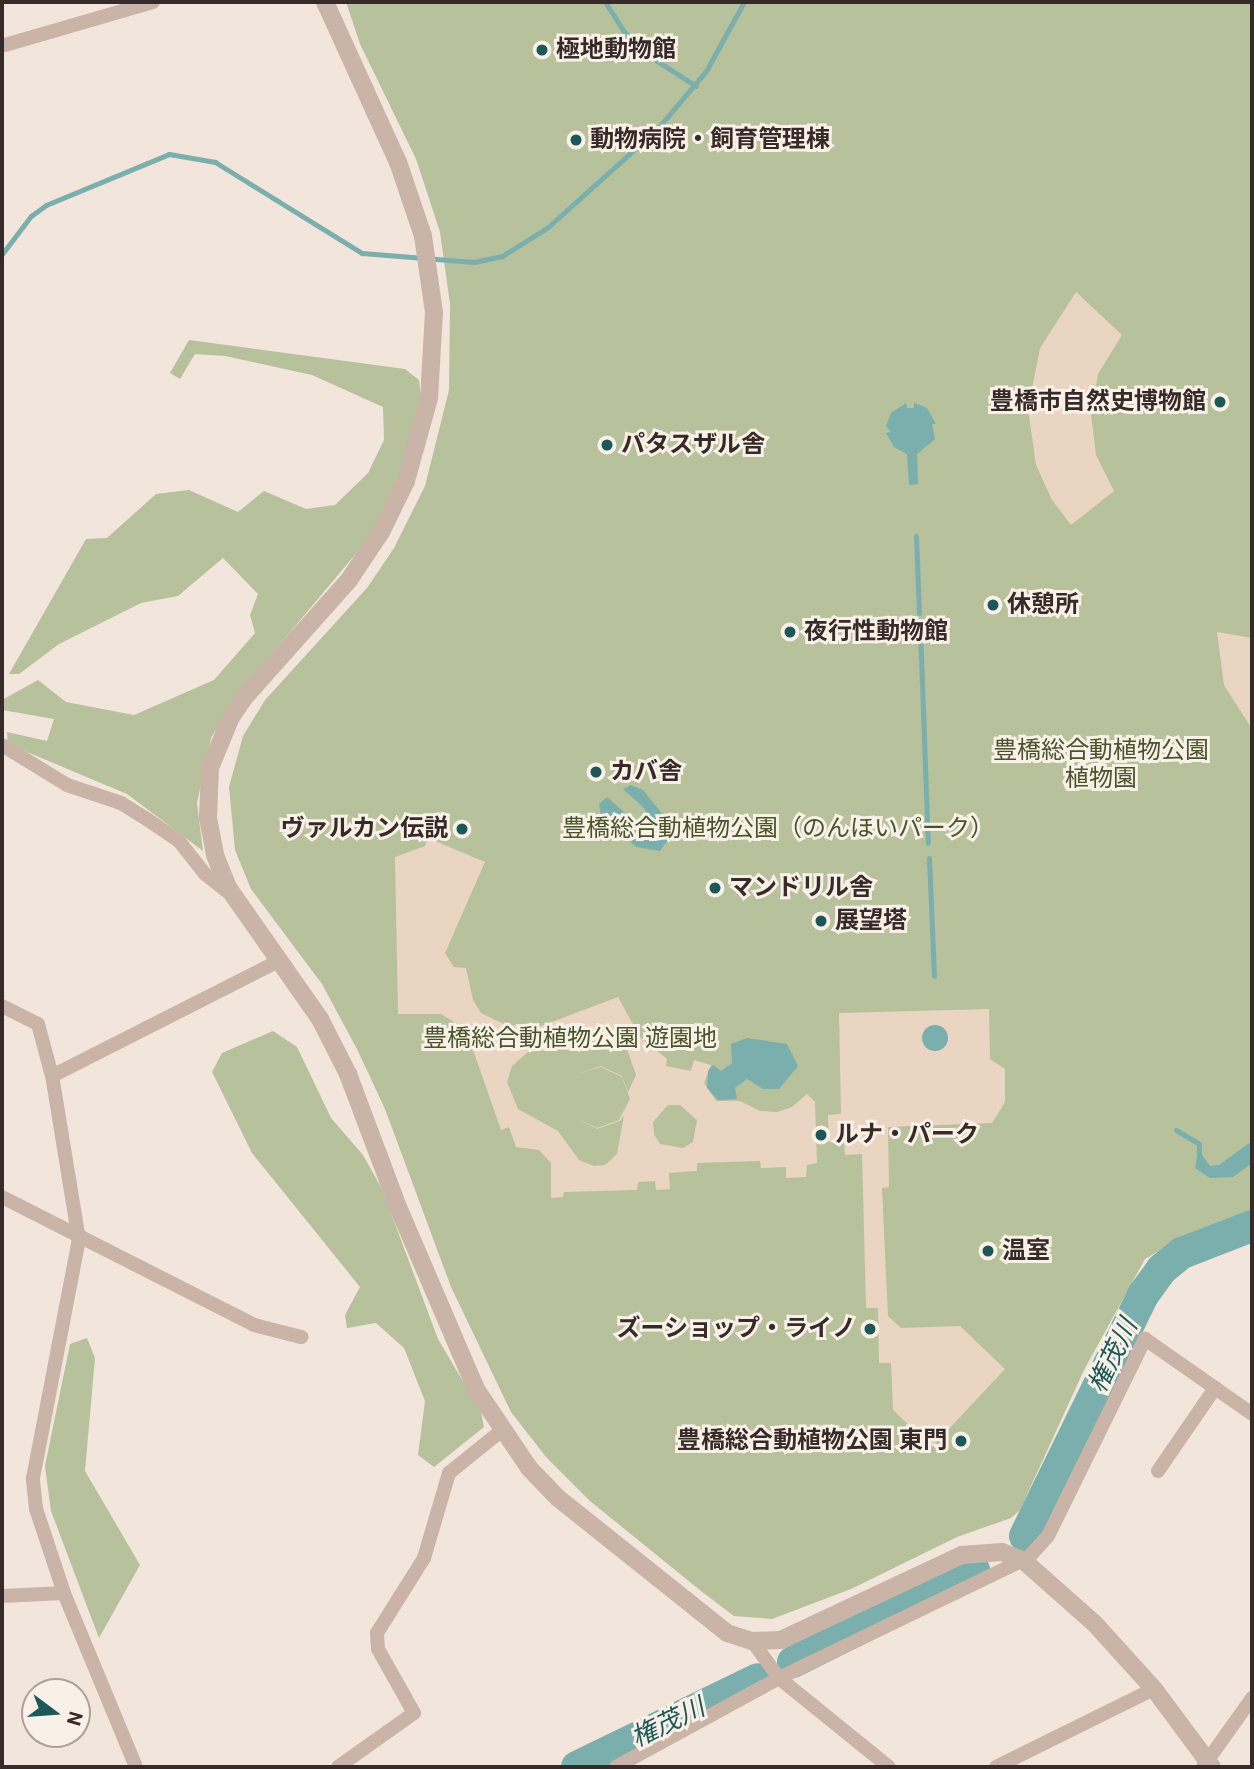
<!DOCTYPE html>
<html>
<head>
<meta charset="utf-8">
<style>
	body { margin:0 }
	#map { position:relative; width:1254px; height:1769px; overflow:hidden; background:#f2e5db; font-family:Roboto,"Noto Sans JP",sans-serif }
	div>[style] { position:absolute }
	.green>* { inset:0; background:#b7c19b }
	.plaza>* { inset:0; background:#ead5c2 }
	.water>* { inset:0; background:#7aafad }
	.round { border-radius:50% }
	.stream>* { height:5px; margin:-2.5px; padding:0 2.5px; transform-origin:2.5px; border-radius:2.5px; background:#7aafad }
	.river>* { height:32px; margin:-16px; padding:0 16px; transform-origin:16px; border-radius:16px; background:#7aafad }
	.minor>* { height:14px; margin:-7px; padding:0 7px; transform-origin:7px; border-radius:7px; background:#cab4a7 }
	.tertiary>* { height:18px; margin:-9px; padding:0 9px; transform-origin:9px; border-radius:9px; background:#cab4a7 }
	.dots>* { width:19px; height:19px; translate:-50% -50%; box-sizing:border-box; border:4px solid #f9f0e7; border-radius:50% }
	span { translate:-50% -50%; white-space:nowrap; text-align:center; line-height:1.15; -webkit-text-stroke:6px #f9f0e7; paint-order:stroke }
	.poi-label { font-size:24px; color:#362b28; font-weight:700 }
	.left { translate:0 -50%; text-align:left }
	.right { translate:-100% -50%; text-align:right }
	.park-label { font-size:24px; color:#48552b }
	.water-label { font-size:26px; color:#1d5858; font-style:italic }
	.frame { position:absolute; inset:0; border:4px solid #362b28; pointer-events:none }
	.north { position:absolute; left:21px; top:1678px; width:70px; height:70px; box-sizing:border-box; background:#f9f0e7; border:2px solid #aba19b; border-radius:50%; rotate:106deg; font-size:19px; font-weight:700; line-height:28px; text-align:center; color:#362b28 }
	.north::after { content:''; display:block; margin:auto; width:24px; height:32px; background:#1d5858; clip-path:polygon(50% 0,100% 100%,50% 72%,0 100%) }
</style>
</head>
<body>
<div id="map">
	<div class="green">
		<div style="clip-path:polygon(346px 2px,1252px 2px,1252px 1209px,1192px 1232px,1145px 1259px,1084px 1370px,1020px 1510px,1011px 1518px,957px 1537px,851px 1589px,772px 1619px,734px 1616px,701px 1591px,590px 1501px,546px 1457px,511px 1412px,451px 1287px,385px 1109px,357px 1049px,322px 984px,251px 889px,235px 850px,229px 787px,243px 736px,265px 700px,367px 588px,394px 548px,425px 486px,449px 390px,450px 304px,440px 232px,416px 159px,360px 44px)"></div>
		<div style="clip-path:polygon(189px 340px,405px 369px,419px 380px,421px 398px,400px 473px,369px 538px,235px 698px,211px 738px,197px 803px,203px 851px,127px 794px,8px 744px,7px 732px,47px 741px,54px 719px,2px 710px,2px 700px,38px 680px,66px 702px,134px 715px,214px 680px,255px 633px,250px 615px,258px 594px,223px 558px,178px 596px,141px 603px,59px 644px,19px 674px,9px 674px,86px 539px,107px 538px,156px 494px,189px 490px,238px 512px,264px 491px,306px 509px,335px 505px,368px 473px,384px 440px,383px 407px,312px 375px,225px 356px,195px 354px,180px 379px,170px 373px)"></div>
		<div style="clip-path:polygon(273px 1031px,297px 1047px,331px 1118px,363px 1155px,382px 1189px,438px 1339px,481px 1412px,484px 1427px,434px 1467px,418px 1455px,425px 1401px,404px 1348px,376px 1323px,347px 1328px,345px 1315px,360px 1287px,252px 1153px,212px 1072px,222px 1053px)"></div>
		<div style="clip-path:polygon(87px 1338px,95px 1358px,85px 1471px,140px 1565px,99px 1638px,51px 1511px,45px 1466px,70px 1344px)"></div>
	</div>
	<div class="plaza">
		<div style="clip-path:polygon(1076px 292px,1122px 335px,1098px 374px,1091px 414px,1096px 455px,1114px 491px,1071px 525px,1052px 500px,1036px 465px,1028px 409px,1040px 348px)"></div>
		<div style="clip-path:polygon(1217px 632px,1252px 638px,1252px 729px,1224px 685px)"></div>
		<div style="clip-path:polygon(evenodd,428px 838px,485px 862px,445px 953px,454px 967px,466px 968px,473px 1000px,481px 1013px,506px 1025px,541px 1026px,618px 997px,640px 1037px,667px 1059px,666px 1066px,691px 1071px,694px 1060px,711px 1065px,704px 1083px,716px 1101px,740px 1101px,760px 1111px,777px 1112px,792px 1107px,807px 1094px,815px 1102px,817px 1163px,807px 1165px,806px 1177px,786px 1178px,786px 1167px,761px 1168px,760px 1161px,697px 1163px,697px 1171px,669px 1173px,670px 1189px,656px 1190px,655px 1181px,638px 1182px,637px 1190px,564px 1192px,563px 1197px,551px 1198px,551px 1163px,539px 1150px,516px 1147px,509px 1127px,501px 1130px,471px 1044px,467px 1045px,459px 1025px,441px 1014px,398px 1014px,395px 857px,425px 846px,428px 838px,601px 1038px,627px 1049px,636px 1075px,628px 1092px,622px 1076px,601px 1066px,578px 1074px,568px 1096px,576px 1118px,597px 1129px,620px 1121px,624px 1115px,617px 1154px,605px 1165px,594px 1166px,579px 1160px,558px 1131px,518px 1109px,507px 1082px,512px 1066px,528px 1052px,569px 1048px,601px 1038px,428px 838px,601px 1067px,622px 1077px,630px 1099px,619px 1120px,597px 1128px,576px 1118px,568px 1096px,578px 1074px,601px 1067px,428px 838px,668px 1105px,680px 1105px,697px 1120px,693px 1142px,683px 1148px,660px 1144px,654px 1134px,653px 1122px,668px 1105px)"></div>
		<div style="clip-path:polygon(989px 1009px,990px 1059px,1005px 1069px,1005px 1102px,992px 1123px,888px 1127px,889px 1187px,882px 1188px,888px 1316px,901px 1328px,960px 1326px,1005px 1369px,932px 1447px,893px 1410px,891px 1363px,879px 1363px,878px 1308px,866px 1308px,862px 1154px,845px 1155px,844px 1141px,829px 1142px,828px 1115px,841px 1114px,839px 1013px)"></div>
	</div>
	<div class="water">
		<div style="clip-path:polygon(906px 403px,907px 408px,914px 408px,914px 403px,927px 408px,936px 424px,932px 424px,935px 439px,917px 454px,918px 484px,909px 485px,907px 454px,894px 447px,886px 433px,891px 432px,886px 426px,891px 413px)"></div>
		<div style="clip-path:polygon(631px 785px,643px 790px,668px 821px,669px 838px,660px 851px,636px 847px,601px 816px,599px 804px,607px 797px,643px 829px,652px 827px,644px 808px,623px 789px)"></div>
		<div class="round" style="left:922px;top:1025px;width:26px;height:26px"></div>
		<div style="clip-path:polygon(747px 1038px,787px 1044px,798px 1066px,779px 1089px,763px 1089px,747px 1079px,735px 1088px,737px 1099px,718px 1100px,707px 1088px,708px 1071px,713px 1065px,721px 1071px,732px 1063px,731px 1044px)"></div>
		<div style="clip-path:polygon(1252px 1141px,1252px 1163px,1233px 1177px,1210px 1178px,1195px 1168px,1197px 1157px,1202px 1155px,1210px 1166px,1219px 1165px)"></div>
	</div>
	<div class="stream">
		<div style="left:605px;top:2px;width:37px;rotate:57deg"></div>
		<div style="left:625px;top:33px;width:43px;rotate:41.2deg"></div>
		<div style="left:657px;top:61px;width:46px;rotate:32.7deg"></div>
		<div style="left:2px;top:254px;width:48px;rotate:-52.7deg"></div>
		<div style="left:31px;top:216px;width:19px;rotate:-36deg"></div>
		<div style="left:46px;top:205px;width:133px;rotate:-22.5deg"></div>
		<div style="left:169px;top:154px;width:47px;rotate:9.9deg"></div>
		<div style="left:215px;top:162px;width:173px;rotate:31.8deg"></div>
		<div style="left:362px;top:253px;width:112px;rotate:4.6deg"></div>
		<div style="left:474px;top:262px;width:29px;rotate:-12deg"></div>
		<div style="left:502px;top:256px;width:53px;rotate:-31.9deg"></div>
		<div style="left:547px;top:228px;width:149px;rotate:-42deg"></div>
		<div style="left:658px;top:128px;width:75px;rotate:-49.9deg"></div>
		<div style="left:706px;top:71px;width:79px;rotate:-61.2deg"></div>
		<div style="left:916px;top:536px;width:77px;rotate:87.8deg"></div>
		<div style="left:920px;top:629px;width:214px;rotate:87.9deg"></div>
		<div style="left:929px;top:858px;width:118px;rotate:87.6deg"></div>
		<div style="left:1176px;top:1130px;width:27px;rotate:31deg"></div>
		<div style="left:1199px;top:1144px;width:18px;rotate:90deg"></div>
	</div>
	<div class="river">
		<div style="left:1025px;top:1536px;width:268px;rotate:-63.9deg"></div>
		<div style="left:1143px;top:1295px;width:32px;rotate:-54deg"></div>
		<div style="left:1162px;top:1269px;width:26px;rotate:-39deg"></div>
		<div style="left:1182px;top:1253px;width:75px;rotate:-21.1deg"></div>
		<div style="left:793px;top:1662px;width:203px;rotate:-26.7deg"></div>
		<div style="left:577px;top:1767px;width:201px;rotate:-25.9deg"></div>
	</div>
	<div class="minor">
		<div style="left:5px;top:45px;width:154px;rotate:-16.2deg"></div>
		<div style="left:2px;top:745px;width:76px;rotate:31.6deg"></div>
		<div style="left:67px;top:785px;width:57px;rotate:18.4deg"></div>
		<div style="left:121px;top:803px;width:32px;rotate:32deg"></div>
		<div style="left:148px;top:820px;width:37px;rotate:34deg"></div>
		<div style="left:179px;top:841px;width:42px;rotate:51.8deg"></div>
		<div style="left:205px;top:874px;width:34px;rotate:38deg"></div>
		<div style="left:2px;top:1006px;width:40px;rotate:26.6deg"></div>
		<div style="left:38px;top:1024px;width:54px;rotate:74.9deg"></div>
		<div style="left:2px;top:1197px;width:283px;rotate:26.9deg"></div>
		<div style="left:254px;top:1325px;width:49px;rotate:14.3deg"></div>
		<div style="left:1158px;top:1471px;width:101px;rotate:-55.5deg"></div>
		<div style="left:2px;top:1596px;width:62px;rotate:-2.8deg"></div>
		<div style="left:752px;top:1641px;width:46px;rotate:53.9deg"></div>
		<div style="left:779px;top:1678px;width:141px;rotate:39deg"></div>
		<div style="left:136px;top:1767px;width:188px;rotate:-112.5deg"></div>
		<div style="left:64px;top:1593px;width:89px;rotate:-108.4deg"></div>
		<div style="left:36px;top:1509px;width:31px;rotate:-96deg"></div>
		<div style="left:33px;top:1478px;width:242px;rotate:-79.1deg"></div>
		<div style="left:79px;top:1240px;width:166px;rotate:-99.3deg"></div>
		<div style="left:52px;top:1076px;width:254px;rotate:-26.9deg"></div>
		<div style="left:338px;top:1767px;width:93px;rotate:-35.4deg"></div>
		<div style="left:414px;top:1713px;width:73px;rotate:-119.4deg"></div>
		<div style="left:378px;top:1649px;width:16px;rotate:-94deg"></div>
		<div style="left:377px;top:1633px;width:89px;rotate:-57.9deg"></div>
		<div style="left:424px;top:1558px;width:89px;rotate:-73.6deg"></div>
		<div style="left:449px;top:1473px;width:67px;rotate:-38.9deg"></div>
		<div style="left:616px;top:1767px;width:186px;rotate:-28.6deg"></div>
		<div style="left:779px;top:1678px;width:278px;rotate:-25.8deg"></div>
		<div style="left:1029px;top:1557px;width:28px;rotate:-48deg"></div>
		<div style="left:1048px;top:1536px;width:220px;rotate:-63.8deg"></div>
		<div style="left:1145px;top:1339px;width:131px;rotate:35deg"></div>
		<div style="left:996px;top:1767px;width:176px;rotate:-26.3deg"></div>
		<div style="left:1203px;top:1767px;width:85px;rotate:-54.6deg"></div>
	</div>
	<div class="tertiary">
		<div style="left:325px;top:2px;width:176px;rotate:65.5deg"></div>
		<div style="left:398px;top:162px;width:78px;rotate:71.3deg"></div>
		<div style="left:423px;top:236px;width:77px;rotate:81.8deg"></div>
		<div style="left:434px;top:312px;width:86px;rotate:93.3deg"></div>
		<div style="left:429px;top:398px;width:86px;rotate:105.5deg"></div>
		<div style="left:406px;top:481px;width:57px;rotate:116.1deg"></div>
		<div style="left:381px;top:532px;width:58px;rotate:123.7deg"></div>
		<div style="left:349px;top:580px;width:158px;rotate:131.7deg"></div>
		<div style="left:244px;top:698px;width:25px;rotate:124deg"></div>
		<div style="left:230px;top:719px;width:53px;rotate:112.2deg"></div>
		<div style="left:210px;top:768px;width:50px;rotate:92.3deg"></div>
		<div style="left:208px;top:818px;width:38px;rotate:79deg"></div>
		<div style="left:215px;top:855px;width:37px;rotate:68deg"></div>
		<div style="left:229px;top:889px;width:159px;rotate:55deg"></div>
		<div style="left:320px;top:1019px;width:62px;rotate:63deg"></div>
		<div style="left:348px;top:1074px;width:142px;rotate:69.4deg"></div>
		<div style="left:398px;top:1207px;width:198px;rotate:66.8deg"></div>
		<div style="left:476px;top:1389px;width:95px;rotate:56.1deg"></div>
		<div style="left:529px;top:1468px;width:42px;rotate:46deg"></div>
		<div style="left:558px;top:1498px;width:216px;rotate:38.6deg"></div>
		<div style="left:727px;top:1633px;width:26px;rotate:18deg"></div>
		<div style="left:752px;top:1641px;width:29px;rotate:-2deg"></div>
		<div style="left:781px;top:1640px;width:200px;rotate:-25.2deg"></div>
		<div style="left:962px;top:1555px;width:40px;rotate:-4.3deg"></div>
		<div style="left:1002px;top:1552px;width:24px;rotate:22deg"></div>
		<div style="left:1024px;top:1561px;width:95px;rotate:41.6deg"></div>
		<div style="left:1095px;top:1624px;width:88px;rotate:47.8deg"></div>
		<div style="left:1154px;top:1689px;width:97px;rotate:53.4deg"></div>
	</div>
	<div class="dots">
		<div style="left:542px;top:50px;background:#1d5858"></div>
		<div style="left:576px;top:140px;background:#1d5858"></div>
		<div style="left:1220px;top:402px;background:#1d5858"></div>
		<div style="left:607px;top:445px;background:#1d5858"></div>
		<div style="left:993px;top:605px;background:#1d5858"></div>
		<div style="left:790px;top:632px;background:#1d5858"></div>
		<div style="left:596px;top:772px;background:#1d5858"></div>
		<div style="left:462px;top:829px;background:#1d5858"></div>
		<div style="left:715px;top:888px;background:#1d5858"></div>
		<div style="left:821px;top:921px;background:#1d5858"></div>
		<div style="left:821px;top:1135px;background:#1d5858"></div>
		<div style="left:988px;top:1251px;background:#1d5858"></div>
		<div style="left:870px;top:1329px;background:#1d5858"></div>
		<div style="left:961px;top:1441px;background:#1d5858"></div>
	</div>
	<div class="poi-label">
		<span class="left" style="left:556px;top:50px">極地動物館</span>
		<span class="left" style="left:590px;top:140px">動物病院・飼育管理棟</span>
		<span class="right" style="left:1206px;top:402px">豊橋市自然史博物館</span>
		<span class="left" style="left:621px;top:445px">パタスザル舎</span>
		<span class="left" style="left:1007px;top:605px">休憩所</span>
		<span class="left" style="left:804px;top:632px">夜行性動物館</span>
		<span class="left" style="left:610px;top:772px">カバ舎</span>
		<span class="right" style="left:448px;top:829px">ヴァルカン伝説</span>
		<span class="left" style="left:729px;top:888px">マンドリル舎</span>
		<span class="left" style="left:835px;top:921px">展望塔</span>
		<span class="left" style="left:835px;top:1135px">ルナ・パーク</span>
		<span class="left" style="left:1002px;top:1251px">温室</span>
		<span class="right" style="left:856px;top:1329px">ズーショップ・ライノ</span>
		<span class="right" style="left:947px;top:1441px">豊橋総合動植物公園 東門</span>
	</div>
	<div class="park-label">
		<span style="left:1101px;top:765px">豊橋総合動植物公園<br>植物園</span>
		<span style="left:778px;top:829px">豊橋総合動植物公園（のんほいパーク）</span>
		<span style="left:570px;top:1039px">豊橋総合動植物公園 遊園地</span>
	</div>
	<div class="water-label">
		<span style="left:1113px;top:1356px;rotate:-64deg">権茂川</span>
		<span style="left:668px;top:1723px;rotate:-26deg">権茂川</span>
	</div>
	<div class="frame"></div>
	<div class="north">N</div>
</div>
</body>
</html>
